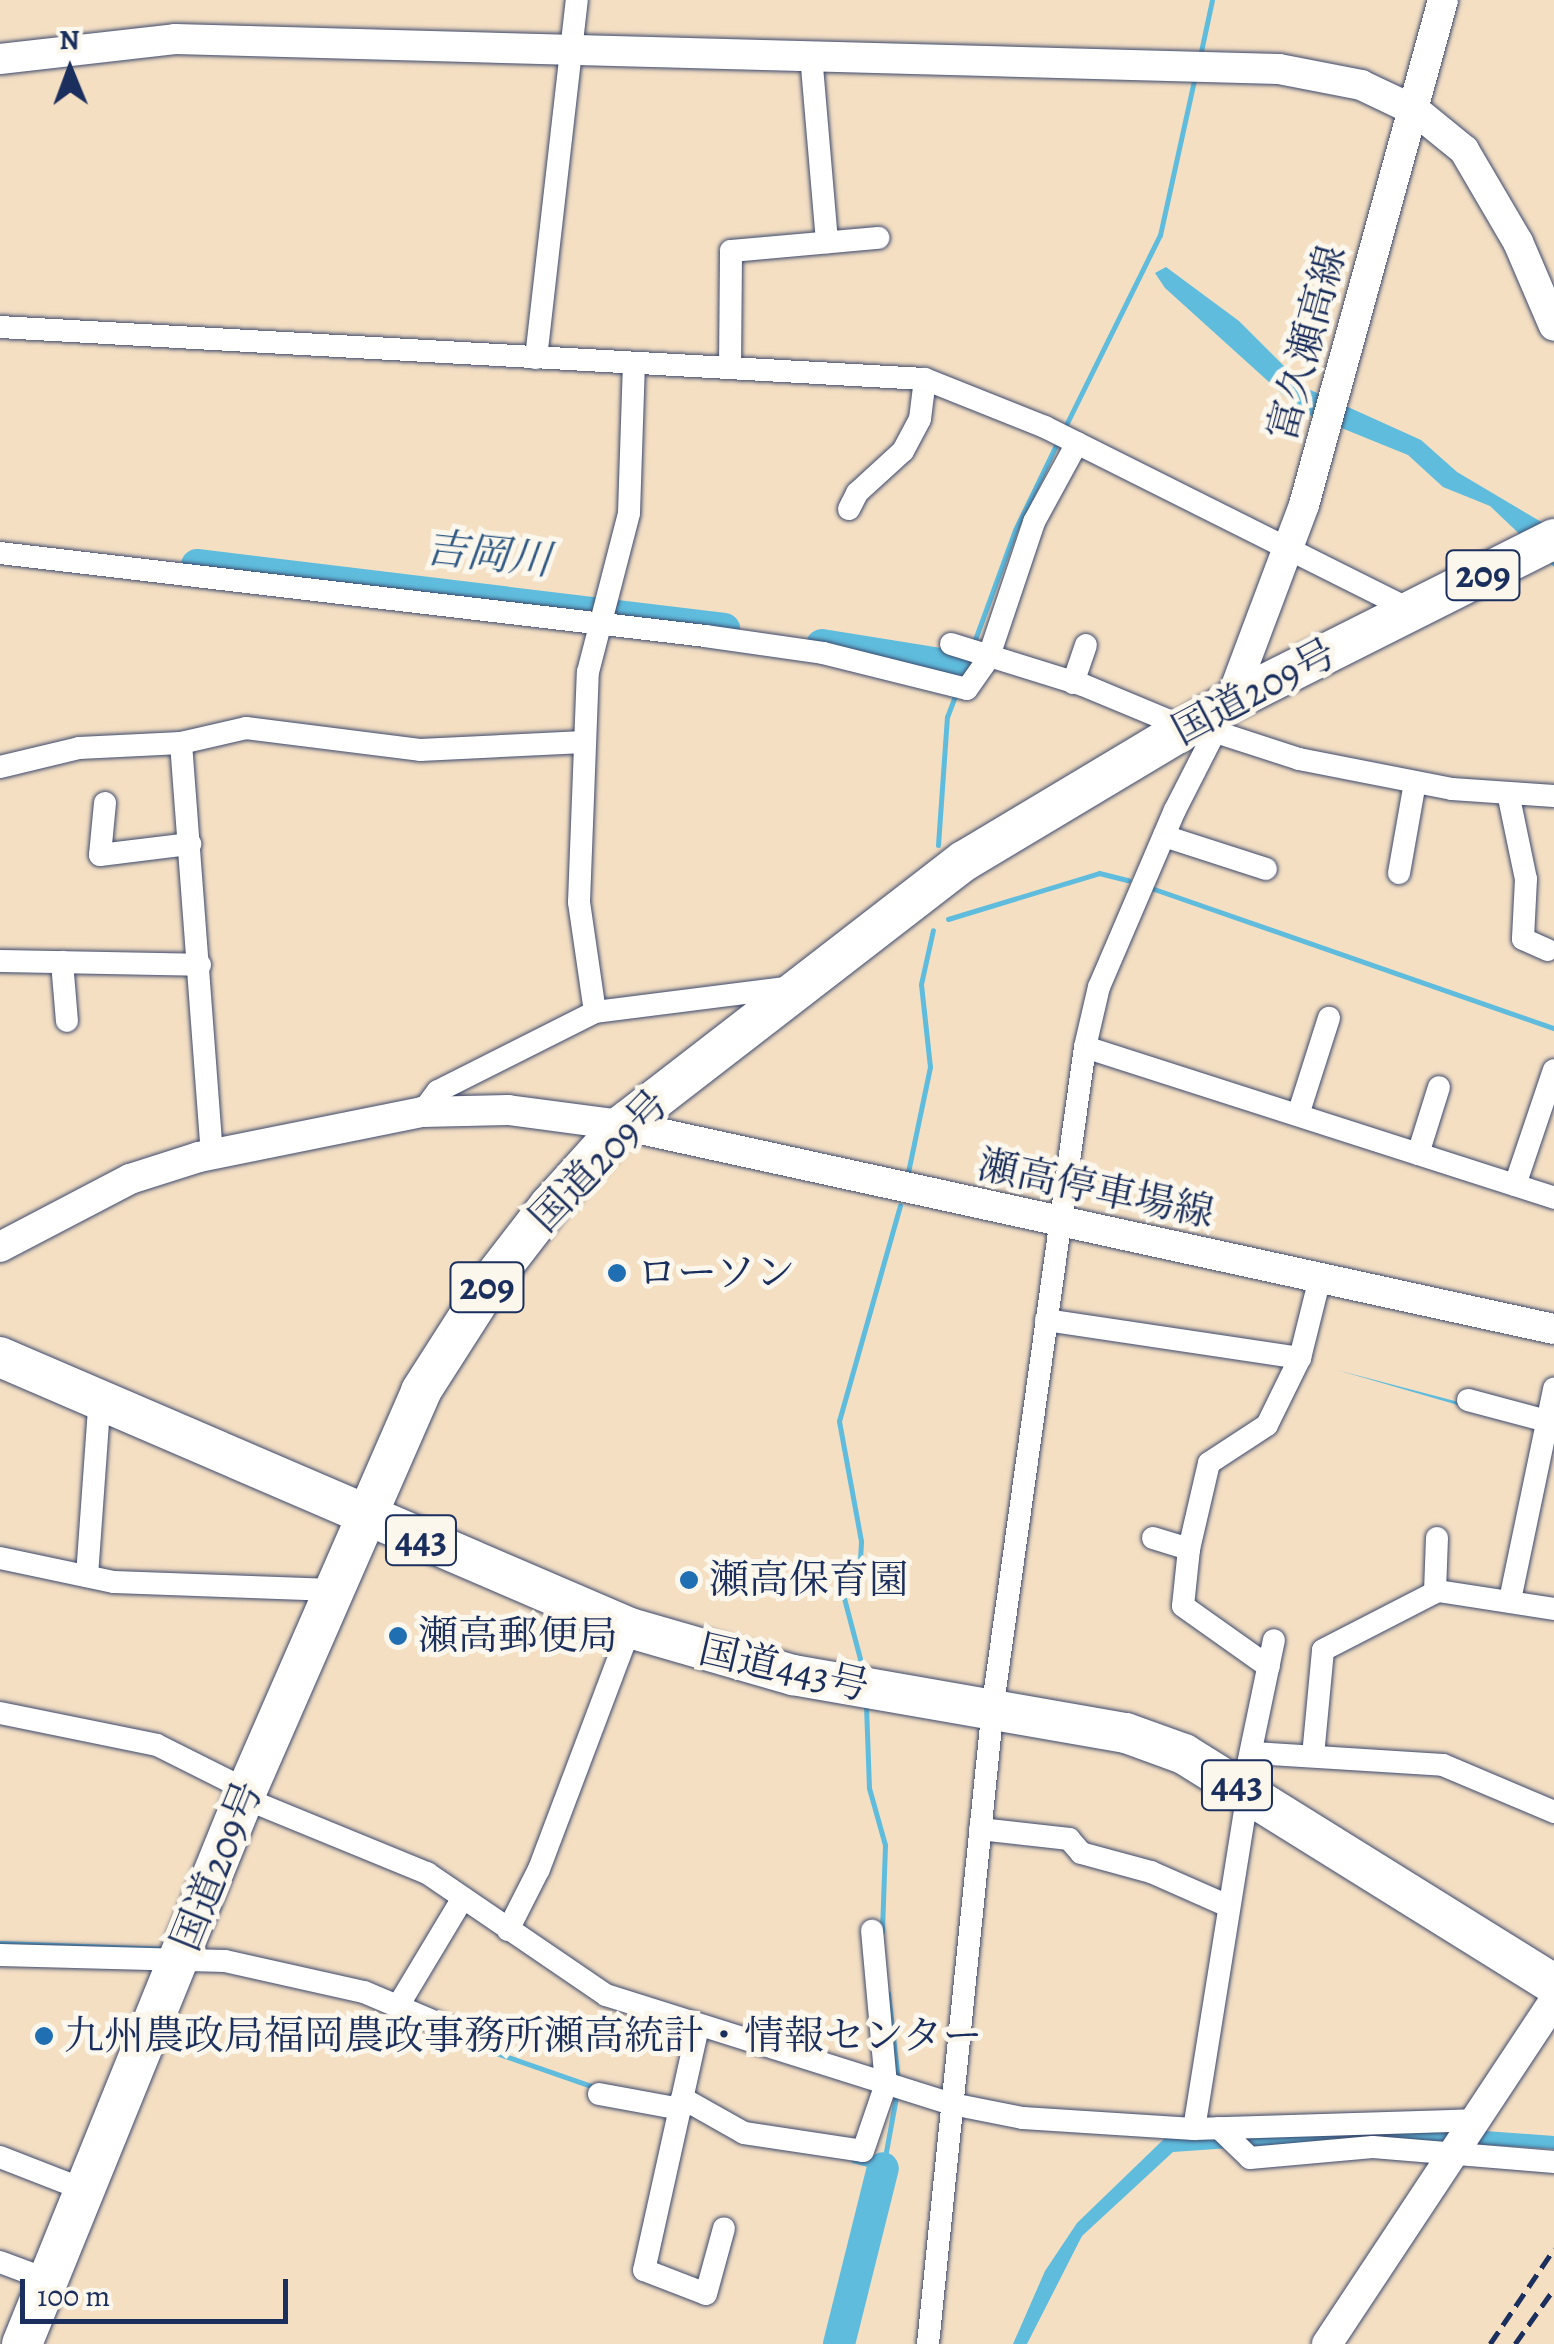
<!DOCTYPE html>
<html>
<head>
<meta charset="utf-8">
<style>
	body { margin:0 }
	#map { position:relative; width:1554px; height:2344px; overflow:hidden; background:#f4dfc3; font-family:Alegreya,"Noto Serif JP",serif }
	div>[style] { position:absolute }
	.water>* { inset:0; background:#5fbcdd }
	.stream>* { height:5px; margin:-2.5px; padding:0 2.5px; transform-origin:2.5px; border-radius:2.5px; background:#5fbcdd }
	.river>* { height:32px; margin:-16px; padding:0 16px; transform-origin:16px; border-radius:16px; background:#5fbcdd }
	.roads { filter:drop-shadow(0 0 2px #3c496d) drop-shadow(0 0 2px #3c496d) }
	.street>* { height:22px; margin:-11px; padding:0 11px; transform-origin:11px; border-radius:11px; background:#fff }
	.secondary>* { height:30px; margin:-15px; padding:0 15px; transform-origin:15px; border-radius:15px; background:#fff }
	.highway>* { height:40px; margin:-20px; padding:0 20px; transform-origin:20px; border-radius:20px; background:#fff }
	.rail>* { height:5px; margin-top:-2.5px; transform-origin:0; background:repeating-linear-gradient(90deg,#1b2f5e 0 15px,transparent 0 23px) }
	.dots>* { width:28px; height:28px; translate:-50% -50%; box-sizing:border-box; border:5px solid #fbf7ec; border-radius:50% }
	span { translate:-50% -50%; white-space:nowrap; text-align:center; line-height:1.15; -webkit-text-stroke:10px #fbf7ec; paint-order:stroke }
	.shield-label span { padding:2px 8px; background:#fbf7ec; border:2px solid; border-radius:8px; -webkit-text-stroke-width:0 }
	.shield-label { font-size:38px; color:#1b2f5e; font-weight:700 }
	.street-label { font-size:40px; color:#1b2f5e }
	.poi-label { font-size:40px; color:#1b2f5e }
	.left { translate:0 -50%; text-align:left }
	.water-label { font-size:42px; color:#2f5984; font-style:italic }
	.north { position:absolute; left:20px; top:20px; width:100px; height:100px; -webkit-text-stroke:8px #fbf7ec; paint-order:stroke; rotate:359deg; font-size:28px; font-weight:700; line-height:40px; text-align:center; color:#1b2f5e }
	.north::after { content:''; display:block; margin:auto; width:35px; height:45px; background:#1b2f5e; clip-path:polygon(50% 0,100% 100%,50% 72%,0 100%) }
	.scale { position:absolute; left:20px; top:2279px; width:268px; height:45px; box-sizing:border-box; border:5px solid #1b2f5e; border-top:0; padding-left:12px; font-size:30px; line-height:35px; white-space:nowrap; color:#1b2f5e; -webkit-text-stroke:8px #fbf7ec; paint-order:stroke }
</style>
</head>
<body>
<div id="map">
	<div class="water">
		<div style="clip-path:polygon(1166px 267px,1239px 321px,1306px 388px,1421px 440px,1457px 472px,1543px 523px,1554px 534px,1554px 567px,1490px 506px,1443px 487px,1408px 455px,1302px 412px,1165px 288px,1155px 273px)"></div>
		<div style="clip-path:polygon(1337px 1370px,1531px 1421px,1554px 1438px,1554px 1446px,1527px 1425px)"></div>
		<div style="clip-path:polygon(1445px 2128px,1554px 2136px,1554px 2149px,1370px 2138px,1173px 2152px,1082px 2236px,1027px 2344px,1013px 2344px,1045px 2271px,1077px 2223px,1165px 2138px)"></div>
	</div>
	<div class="stream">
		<div style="left:1200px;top:56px;width:57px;rotate:-77.9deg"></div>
		<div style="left:1064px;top:429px;width:216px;rotate:-63.7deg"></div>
		<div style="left:1160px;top:235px;width:163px;rotate:-77.6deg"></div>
		<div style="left:973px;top:645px;width:122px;rotate:-69.9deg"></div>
		<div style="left:1015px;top:530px;width:97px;rotate:-64.2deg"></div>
		<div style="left:961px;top:678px;width:24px;rotate:-68deg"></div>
		<div style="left:938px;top:845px;width:128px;rotate:-86deg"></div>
		<div style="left:947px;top:717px;width:26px;rotate:-69deg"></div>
		<div style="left:1154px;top:889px;width:423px;rotate:19.2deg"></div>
		<div style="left:948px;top:919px;width:158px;rotate:-16.9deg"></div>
		<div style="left:1099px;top:873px;width:30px;rotate:14deg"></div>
		<div style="left:907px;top:1177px;width:112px;rotate:-78.2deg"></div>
		<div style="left:930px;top:1067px;width:83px;rotate:-96.2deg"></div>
		<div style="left:921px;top:984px;width:55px;rotate:-77.5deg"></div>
		<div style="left:863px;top:1670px;width:94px;rotate:-104.8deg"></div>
		<div style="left:839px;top:1579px;width:28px;rotate:-41deg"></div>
		<div style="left:860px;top:1561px;width:20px;rotate:-87deg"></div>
		<div style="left:861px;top:1541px;width:122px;rotate:-100.4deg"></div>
		<div style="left:839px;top:1421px;width:224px;rotate:-74.2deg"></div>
		<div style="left:866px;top:1706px;width:82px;rotate:87.9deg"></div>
		<div style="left:869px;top:1788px;width:59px;rotate:74.3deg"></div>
		<div style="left:885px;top:1845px;width:87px;rotate:92deg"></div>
		<div style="left:0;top:1943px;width:167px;rotate:2.1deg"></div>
		<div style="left:888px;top:1993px;width:89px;rotate:83.5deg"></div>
		<div style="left:447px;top:2036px;width:159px;rotate:19.1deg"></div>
		<div style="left:853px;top:2160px;width:31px;rotate:15deg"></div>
		<div style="left:883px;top:2168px;width:77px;rotate:-79.6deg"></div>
	</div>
	<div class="river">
		<div style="left:197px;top:565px;width:531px;rotate:6.92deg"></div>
		<div style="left:822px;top:645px;width:145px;rotate:9.1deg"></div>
		<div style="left:839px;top:2344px;width:181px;rotate:-76deg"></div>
	</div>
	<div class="roads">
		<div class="street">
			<div style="left:811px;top:55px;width:188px;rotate:85.1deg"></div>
			<div style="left:0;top:327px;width:926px;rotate:3.22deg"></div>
			<div style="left:925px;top:379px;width:129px;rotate:21.8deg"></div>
			<div style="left:1045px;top:427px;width:411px;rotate:26.6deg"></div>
			<div style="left:536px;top:358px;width:360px;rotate:-83.5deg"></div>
			<div style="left:730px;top:368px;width:117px;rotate:-89.5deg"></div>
			<div style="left:731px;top:251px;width:148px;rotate:-5.1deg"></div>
			<div style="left:849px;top:509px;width:18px;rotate:-63deg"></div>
			<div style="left:857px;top:493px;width:62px;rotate:-42.4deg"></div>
			<div style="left:903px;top:451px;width:36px;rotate:-62deg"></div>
			<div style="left:920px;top:419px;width:40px;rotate:-82.9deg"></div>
			<div style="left:0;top:553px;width:710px;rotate:6.71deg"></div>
			<div style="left:705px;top:636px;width:119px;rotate:8.2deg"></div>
			<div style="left:823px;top:653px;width:148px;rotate:14deg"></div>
			<div style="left:967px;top:689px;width:37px;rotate:-55deg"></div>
			<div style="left:988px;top:659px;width:145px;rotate:-71.4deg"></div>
			<div style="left:1034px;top:522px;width:90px;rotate:-61.4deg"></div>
			<div style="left:951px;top:644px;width:138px;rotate:17.3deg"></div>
			<div style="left:1083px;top:685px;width:109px;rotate:22.6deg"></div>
			<div style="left:1073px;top:683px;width:40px;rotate:-71.1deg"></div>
			<div style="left:1216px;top:732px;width:87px;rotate:18deg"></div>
			<div style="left:1299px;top:759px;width:156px;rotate:11.1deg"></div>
			<div style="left:1452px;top:789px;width:102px;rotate:3.9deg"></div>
			<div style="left:181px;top:743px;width:412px;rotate:85.7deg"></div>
			<div style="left:0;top:767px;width:81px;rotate:-13.5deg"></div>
			<div style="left:79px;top:748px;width:102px;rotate:-2.8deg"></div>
			<div style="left:181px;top:743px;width:67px;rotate:-13deg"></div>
			<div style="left:246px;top:728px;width:175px;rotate:7.2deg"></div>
			<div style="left:420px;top:750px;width:164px;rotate:-2.8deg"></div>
			<div style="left:1508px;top:793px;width:88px;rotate:78.2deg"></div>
			<div style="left:1526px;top:879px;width:60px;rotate:92.9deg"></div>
			<div style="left:1523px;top:939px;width:27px;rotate:24deg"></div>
			<div style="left:105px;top:803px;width:52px;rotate:95.5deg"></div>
			<div style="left:100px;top:855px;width:91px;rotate:-7deg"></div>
			<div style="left:1164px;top:836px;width:107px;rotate:17.9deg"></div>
			<div style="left:1399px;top:873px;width:92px;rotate:-80deg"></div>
			<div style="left:0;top:961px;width:200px;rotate:1.1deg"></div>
			<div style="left:62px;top:962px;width:59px;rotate:85.2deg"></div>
			<div style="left:595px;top:1012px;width:111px;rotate:-98.3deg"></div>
			<div style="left:579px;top:902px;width:230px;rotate:-87.8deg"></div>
			<div style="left:588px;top:672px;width:164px;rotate:-75.5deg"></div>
			<div style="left:629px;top:513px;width:150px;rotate:-88.1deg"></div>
			<div style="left:1085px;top:1047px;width:493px;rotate:17.8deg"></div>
			<div style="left:422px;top:1112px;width:26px;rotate:-53deg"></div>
			<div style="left:438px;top:1091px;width:176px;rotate:-26.7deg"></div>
			<div style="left:595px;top:1012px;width:199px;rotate:-7.2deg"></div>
			<div style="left:1298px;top:1115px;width:102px;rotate:-72.3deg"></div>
			<div style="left:1418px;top:1154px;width:70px;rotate:-72.6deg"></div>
			<div style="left:1515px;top:1185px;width:121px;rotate:-71.3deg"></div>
			<div style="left:1046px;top:1320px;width:257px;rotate:8.5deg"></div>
			<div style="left:1468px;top:1400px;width:82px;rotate:14.9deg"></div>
			<div style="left:1153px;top:1538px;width:38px;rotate:17deg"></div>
			<div style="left:1189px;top:1549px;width:57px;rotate:96deg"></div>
			<div style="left:1183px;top:1606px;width:105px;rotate:35.3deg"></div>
			<div style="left:1189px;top:1549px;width:88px;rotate:-76.9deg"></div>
			<div style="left:1209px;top:1463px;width:69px;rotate:-33.2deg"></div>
			<div style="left:1267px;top:1425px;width:75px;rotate:-63.8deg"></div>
			<div style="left:1300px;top:1358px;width:82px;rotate:-76deg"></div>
			<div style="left:0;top:1558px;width:116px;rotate:11.9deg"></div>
			<div style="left:114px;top:1582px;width:219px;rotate:2.1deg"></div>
			<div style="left:87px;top:1576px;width:180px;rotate:-85.9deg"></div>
			<div style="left:1435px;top:1592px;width:54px;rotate:-87.9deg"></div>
			<div style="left:1510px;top:1600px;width:216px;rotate:-78.2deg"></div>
			<div style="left:0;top:1713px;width:160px;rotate:11.5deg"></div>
			<div style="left:157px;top:1745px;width:101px;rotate:26.6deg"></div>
			<div style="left:1254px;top:1753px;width:189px;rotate:3.6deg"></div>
			<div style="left:1443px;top:1765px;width:121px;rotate:22.9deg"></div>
			<div style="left:1313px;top:1756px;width:106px;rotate:-84.6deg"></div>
			<div style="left:1323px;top:1650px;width:129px;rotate:-27.2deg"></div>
			<div style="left:1438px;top:1591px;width:117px;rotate:8.8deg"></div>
			<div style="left:1243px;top:1788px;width:151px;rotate:-78.2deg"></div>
			<div style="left:244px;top:1798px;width:198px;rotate:22.3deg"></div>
			<div style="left:427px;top:1873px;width:217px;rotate:34.3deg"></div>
			<div style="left:606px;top:1995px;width:363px;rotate:17.5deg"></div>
			<div style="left:952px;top:2104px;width:72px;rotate:11.2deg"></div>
			<div style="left:1023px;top:2118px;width:171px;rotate:3.7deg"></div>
			<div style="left:1194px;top:2129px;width:286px;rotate:-1.8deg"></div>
			<div style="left:980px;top:1829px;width:90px;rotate:6.4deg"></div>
			<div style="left:1069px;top:1839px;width:18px;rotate:49deg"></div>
			<div style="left:1081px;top:1853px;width:73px;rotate:15.2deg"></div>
			<div style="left:1151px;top:1872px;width:84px;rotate:23.8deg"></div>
			<div style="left:508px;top:1930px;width:68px;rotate:-63.1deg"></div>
			<div style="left:539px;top:1869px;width:258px;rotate:-69.3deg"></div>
			<div style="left:0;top:1955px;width:225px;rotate:1.5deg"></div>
			<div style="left:225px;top:1961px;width:142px;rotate:12.6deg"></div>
			<div style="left:364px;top:1992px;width:92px;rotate:23deg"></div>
			<div style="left:398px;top:2006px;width:126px;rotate:-59deg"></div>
			<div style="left:698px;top:2027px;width:249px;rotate:102.5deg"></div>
			<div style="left:644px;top:2270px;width:66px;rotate:21.2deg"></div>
			<div style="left:706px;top:2294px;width:68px;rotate:-74.7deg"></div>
			<div style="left:599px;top:2094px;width:83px;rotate:10.4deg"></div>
			<div style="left:682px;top:2098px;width:71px;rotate:29.4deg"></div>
			<div style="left:744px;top:2133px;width:120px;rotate:8.6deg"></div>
			<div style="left:863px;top:2151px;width:71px;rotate:-71.1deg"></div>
			<div style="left:886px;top:2084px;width:154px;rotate:-95.2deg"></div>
			<div style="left:1219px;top:2128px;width:43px;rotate:44.1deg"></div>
			<div style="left:1250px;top:2158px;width:123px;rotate:-5.1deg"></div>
			<div style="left:1373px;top:2147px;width:182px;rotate:4.7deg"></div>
			<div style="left:1194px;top:2129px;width:342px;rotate:-80.9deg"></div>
			<div style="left:0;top:2157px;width:93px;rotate:21.3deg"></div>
			<div style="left:0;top:2262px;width:54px;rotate:20.4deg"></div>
			<div style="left:928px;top:2344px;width:650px;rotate:-84.18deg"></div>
			<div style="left:994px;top:1697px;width:656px;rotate:-82.03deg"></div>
			<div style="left:1085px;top:1047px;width:62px;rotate:-76.9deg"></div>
			<div style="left:1099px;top:987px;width:193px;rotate:-66.8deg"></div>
			<div style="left:1175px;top:810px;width:112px;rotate:-63deg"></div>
		</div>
		<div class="secondary">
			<div style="left:0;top:59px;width:176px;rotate:-6.5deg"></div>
			<div style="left:175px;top:39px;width:1104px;rotate:1.56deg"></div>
			<div style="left:1279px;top:69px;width:84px;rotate:11deg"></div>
			<div style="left:1361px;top:85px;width:61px;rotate:25.3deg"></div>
			<div style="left:1416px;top:111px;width:62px;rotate:39.1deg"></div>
			<div style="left:1464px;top:150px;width:107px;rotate:59.6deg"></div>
			<div style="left:1518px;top:242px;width:91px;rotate:66.8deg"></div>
			<div style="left:1230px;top:702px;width:210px;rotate:-69.4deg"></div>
			<div style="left:1304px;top:505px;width:524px;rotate:-74.61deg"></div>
			<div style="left:0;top:1247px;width:147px;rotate:-27.6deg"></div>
			<div style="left:130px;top:1179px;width:72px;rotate:-17.7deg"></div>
			<div style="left:199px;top:1157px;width:227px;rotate:-11.4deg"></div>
			<div style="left:422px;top:1112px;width:86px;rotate:-1.3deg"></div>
			<div style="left:508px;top:1110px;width:115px;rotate:7.5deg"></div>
			<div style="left:622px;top:1125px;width:954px;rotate:12.35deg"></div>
			<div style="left:1327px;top:2344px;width:411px;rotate:-56.5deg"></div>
		</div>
		<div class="highway">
			<div style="left:0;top:1357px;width:686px;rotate:23.28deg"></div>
			<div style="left:630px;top:1628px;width:170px;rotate:16.1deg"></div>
			<div style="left:793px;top:1675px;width:338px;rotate:9.9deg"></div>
			<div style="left:1126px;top:1733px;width:62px;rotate:19.9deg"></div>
			<div style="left:1184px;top:1754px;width:436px;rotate:31.9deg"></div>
			<div style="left:22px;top:2344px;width:598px;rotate:-67.9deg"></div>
			<div style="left:247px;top:1790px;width:435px;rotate:-66.4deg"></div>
			<div style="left:421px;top:1391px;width:132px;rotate:-57.4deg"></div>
			<div style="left:492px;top:1280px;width:95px;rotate:-52.3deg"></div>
			<div style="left:550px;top:1205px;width:108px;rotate:-48deg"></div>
			<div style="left:622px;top:1125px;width:432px;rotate:-37.7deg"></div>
			<div style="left:964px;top:861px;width:310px;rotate:-30.9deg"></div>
			<div style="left:1230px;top:702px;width:363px;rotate:-26.7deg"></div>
		</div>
	</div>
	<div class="rail">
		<div style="left:1490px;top:2344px;width:115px;rotate:-56deg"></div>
		<div style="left:1515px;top:2344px;width:67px;rotate:-54.7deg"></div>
	</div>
	<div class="dots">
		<div style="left:617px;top:1273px;background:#1f6fb2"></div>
		<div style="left:689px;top:1580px;background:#1f6fb2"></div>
		<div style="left:398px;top:1636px;background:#1f6fb2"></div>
		<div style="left:44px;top:2036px;background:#1f6fb2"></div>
	</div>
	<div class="shield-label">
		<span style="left:1483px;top:575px">209</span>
		<span style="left:487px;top:1287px">209</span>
		<span style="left:421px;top:1540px">443</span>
		<span style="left:1237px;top:1785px">443</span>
	</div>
	<div class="street-label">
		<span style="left:1307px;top:343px;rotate:-75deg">富久瀬高線</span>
		<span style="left:1254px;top:692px;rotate:-28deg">国道209号</span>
		<span style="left:599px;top:1161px;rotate:-46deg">国道209号</span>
		<span style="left:1096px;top:1189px;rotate:12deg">瀬高停車場線</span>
		<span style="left:784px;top:1668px;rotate:13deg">国道443号</span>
		<span style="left:217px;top:1866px;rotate:-68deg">国道209号</span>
	</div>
	<div class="poi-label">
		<span class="left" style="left:637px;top:1273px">ローソン</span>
		<span class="left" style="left:709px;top:1580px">瀬高保育園</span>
		<span class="left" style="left:418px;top:1636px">瀬高郵便局</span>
		<span class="left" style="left:64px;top:2036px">九州農政局福岡農政事務所瀬高統計・情報センター</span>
	</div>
	<div class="water-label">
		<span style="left:488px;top:554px;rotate:6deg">吉岡川</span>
	</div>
	<div class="north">N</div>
	<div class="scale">100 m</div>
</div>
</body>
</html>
